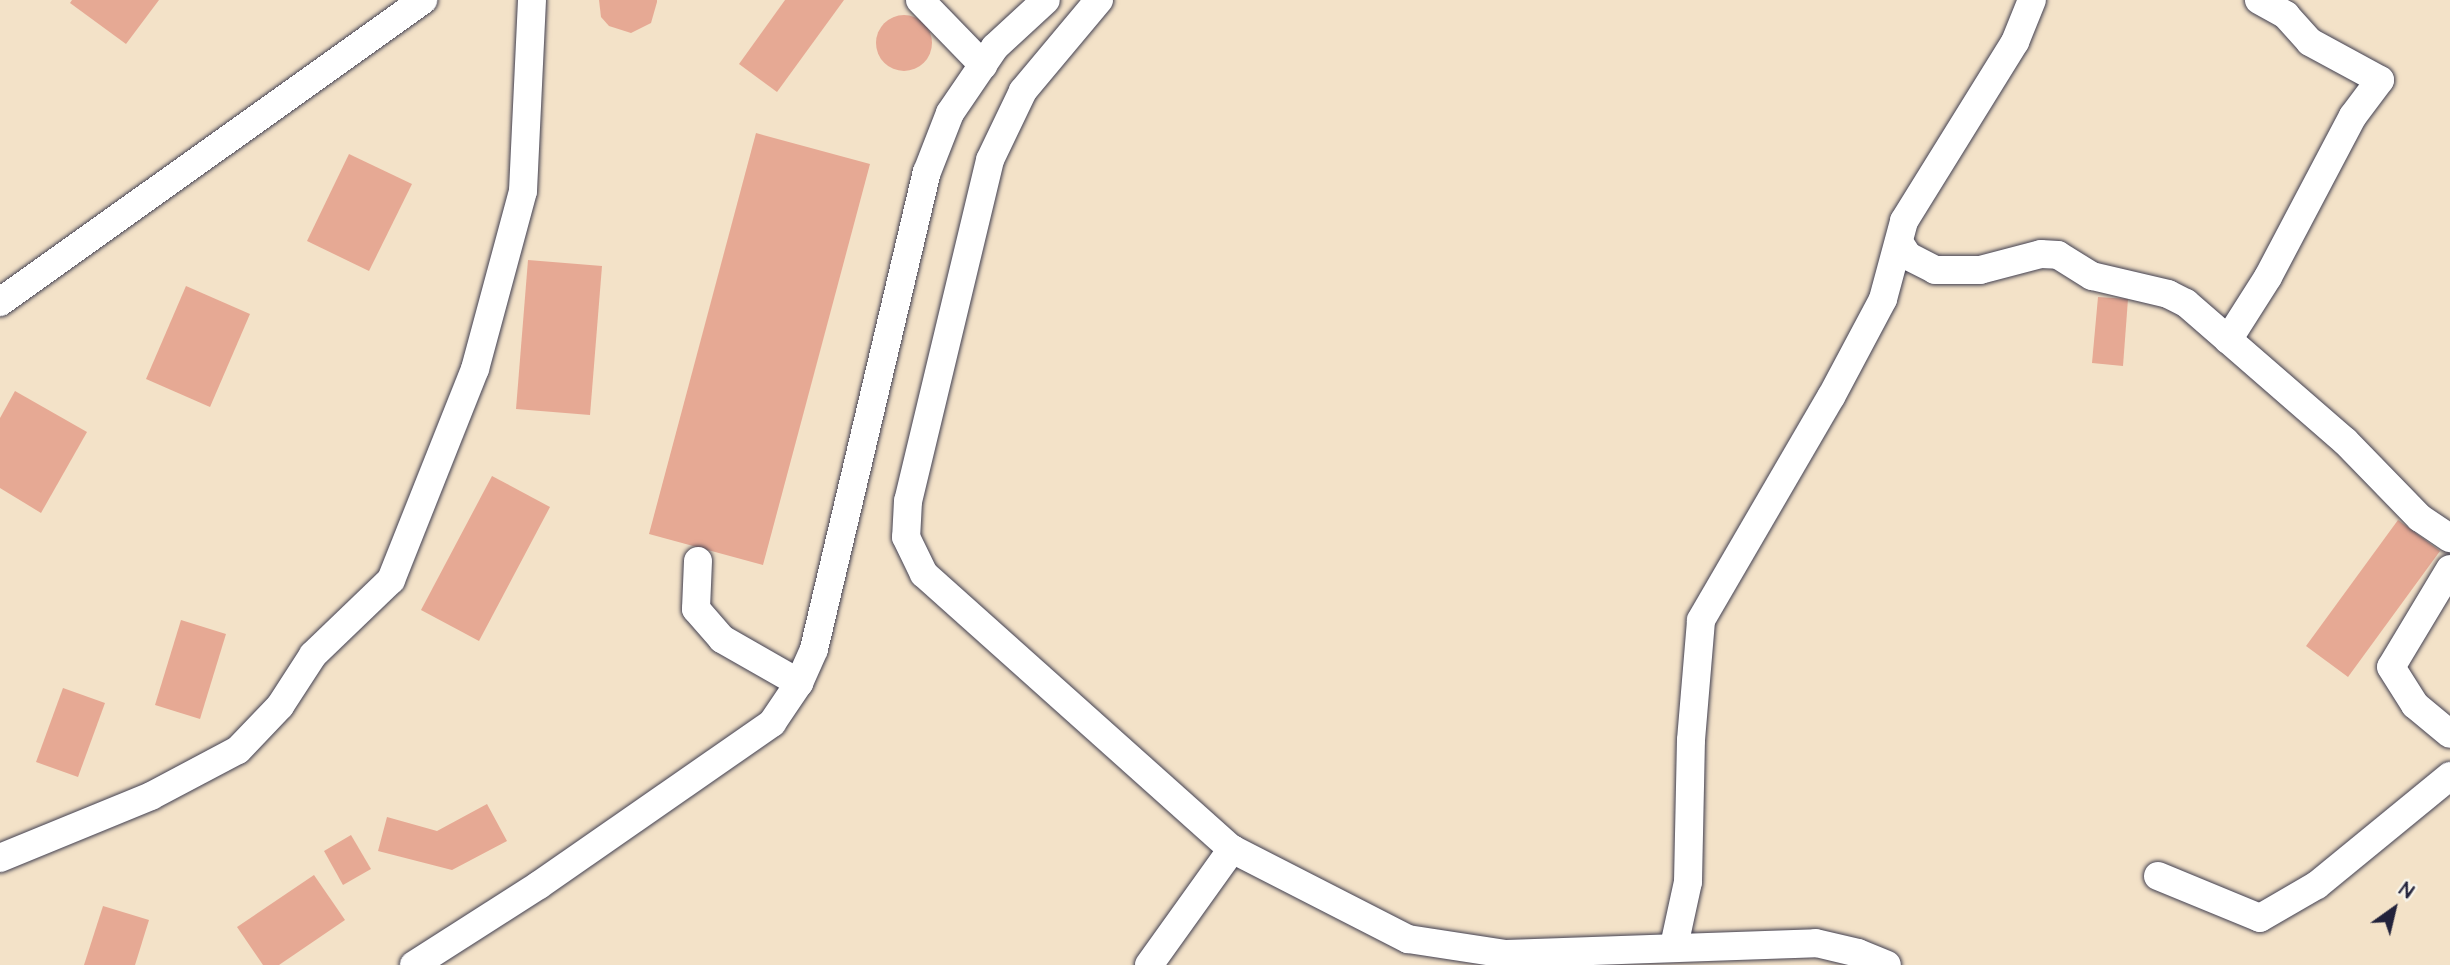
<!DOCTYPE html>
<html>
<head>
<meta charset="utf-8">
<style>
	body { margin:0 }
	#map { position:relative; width:2450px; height:965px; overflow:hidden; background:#f3e2c8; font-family:"Architects Daughter",sans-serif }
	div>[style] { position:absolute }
	.building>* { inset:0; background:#e6a994 }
	.round { border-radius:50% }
	.roads { filter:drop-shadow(0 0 2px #413f50) drop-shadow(0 0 2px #413f50) }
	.minor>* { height:28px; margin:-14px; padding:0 14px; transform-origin:14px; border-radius:14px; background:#fff }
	span { translate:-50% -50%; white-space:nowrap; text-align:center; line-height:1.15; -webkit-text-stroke:6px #f7f3e8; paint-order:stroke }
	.north { position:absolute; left:2359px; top:874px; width:70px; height:70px; -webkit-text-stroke:5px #f7f3e8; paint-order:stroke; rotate:34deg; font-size:19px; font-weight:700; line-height:28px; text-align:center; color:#22223b }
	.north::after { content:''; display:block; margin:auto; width:24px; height:32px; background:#22223b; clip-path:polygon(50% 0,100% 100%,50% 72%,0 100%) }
</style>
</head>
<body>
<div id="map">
	<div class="building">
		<div style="clip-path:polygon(72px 0,159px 0,126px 44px,70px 3px)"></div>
		<div style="clip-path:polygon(599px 0,657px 0,657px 2px,651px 23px,631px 33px,609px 26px,601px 17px)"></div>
		<div style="clip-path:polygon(785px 0,844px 0,777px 92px,739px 64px)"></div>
		<div class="round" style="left:876px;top:15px;width:56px;height:56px"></div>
		<div style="clip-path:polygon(756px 133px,870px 164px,763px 565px,649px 534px)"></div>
		<div style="clip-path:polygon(349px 154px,412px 184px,369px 271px,307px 241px)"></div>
		<div style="clip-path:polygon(528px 260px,602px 266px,590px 415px,516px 409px)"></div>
		<div style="clip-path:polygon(186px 286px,250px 314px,210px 407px,146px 379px)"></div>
		<div style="clip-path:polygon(2098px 297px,2128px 299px,2123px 366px,2092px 363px)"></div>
		<div style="clip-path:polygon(15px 391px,87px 432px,41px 513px,0 488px,0 418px)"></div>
		<div style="clip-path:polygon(492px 476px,550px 507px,479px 641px,421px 610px)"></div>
		<div style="clip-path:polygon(2398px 520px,2440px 551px,2348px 677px,2306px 646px)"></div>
		<div style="clip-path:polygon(181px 620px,226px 634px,200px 719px,155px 705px)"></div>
		<div style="clip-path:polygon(63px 688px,105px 703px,78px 777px,36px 762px)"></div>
		<div style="clip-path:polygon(487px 804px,507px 841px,452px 870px,378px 851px,387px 817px,437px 831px)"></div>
		<div style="clip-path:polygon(351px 835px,371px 869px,343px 885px,324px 851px)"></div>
		<div style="clip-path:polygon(314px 875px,345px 920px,279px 965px,263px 965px,237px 927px)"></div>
		<div style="clip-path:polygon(103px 906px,149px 920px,135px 965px,84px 965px)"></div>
	</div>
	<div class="roads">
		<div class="minor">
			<div style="left:920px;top:0;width:91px;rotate:45.9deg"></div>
			<div style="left:1099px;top:0;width:119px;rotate:129.9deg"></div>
			<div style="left:1023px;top:91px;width:76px;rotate:115.6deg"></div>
			<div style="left:990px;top:160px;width:351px;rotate:103.5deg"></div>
			<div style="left:908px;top:501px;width:36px;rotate:93deg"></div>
			<div style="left:906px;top:537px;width:41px;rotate:64.1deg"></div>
			<div style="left:924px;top:574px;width:413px;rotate:41.8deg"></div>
			<div style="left:1232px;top:849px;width:198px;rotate:27.1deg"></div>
			<div style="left:1408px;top:939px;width:99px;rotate:8.7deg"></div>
			<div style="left:1506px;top:954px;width:310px;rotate:-2deg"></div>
			<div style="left:1816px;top:943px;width:43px;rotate:13.4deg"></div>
			<div style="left:1858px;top:953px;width:31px;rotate:22deg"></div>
			<div style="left:1899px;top:242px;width:17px;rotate:57deg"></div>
			<div style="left:1908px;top:256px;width:30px;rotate:27deg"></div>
			<div style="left:1935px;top:270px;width:45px"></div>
			<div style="left:1980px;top:270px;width:63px;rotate:-14.7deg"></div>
			<div style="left:2041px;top:254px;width:17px;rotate:3deg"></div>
			<div style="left:2058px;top:255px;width:40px;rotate:32deg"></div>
			<div style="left:2092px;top:276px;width:78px;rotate:13.3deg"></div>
			<div style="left:2168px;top:294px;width:20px;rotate:27deg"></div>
			<div style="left:2186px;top:303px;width:211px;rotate:41deg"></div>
			<div style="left:2345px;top:441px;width:107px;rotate:45.8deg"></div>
			<div style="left:2420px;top:518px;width:36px;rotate:34deg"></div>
			<div style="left:0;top:302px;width:520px;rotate:-35.52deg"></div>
			<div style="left:2228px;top:340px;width:75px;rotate:-57.6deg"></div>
			<div style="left:2268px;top:277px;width:182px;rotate:-62.2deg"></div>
			<div style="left:2353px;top:116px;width:45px;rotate:-53.1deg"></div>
			<div style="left:2380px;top:80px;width:80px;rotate:-151.5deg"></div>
			<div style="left:2310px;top:42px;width:36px;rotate:-132deg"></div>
			<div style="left:2286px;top:15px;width:31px;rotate:-151deg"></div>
			<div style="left:698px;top:561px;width:48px;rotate:92.4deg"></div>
			<div style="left:696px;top:609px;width:40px;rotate:49deg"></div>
			<div style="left:722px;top:639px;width:89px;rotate:29.7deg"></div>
			<div style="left:2450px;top:569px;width:114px;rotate:121deg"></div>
			<div style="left:2391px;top:667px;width:45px;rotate:57.7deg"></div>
			<div style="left:2415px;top:705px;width:45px;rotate:39.6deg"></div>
			<div style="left:0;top:858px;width:163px;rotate:-22.3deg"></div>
			<div style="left:151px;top:796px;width:98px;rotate:-27.9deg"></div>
			<div style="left:238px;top:750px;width:61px;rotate:-46.3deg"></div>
			<div style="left:280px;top:706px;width:61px;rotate:-57.1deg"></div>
			<div style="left:313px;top:655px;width:108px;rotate:-43.9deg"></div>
			<div style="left:391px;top:580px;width:227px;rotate:-68.3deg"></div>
			<div style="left:475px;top:369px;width:184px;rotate:-74.9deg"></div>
			<div style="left:523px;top:191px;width:191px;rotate:-87.3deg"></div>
			<div style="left:2158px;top:876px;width:110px;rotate:22.4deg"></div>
			<div style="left:2260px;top:918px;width:66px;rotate:-30.1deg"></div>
			<div style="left:2317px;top:885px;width:172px;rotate:-39.3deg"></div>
			<div style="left:1674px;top:946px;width:66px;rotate:-77.7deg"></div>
			<div style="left:1688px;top:882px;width:142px;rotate:-88.8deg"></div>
			<div style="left:1691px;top:740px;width:120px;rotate:-85.2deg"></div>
			<div style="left:1701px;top:620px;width:258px;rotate:-59.8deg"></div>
			<div style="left:1831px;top:397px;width:111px;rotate:-62deg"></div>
			<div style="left:1883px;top:299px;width:81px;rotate:-74.9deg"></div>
			<div style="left:1904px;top:221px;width:211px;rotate:-58.2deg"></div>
			<div style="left:2015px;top:42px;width:45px;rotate:-68deg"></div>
			<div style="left:414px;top:965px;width:148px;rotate:-32.6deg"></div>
			<div style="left:539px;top:885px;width:284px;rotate:-34.8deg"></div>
			<div style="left:772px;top:723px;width:48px;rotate:-56deg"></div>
			<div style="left:799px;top:683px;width:37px;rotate:-66deg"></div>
			<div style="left:814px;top:649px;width:490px;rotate:-76.7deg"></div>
			<div style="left:927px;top:172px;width:63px;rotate:-68.7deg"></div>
			<div style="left:950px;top:113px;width:80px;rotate:-55.7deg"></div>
			<div style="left:995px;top:47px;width:69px;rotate:-42.7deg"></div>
			<div style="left:1149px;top:965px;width:143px;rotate:-54.4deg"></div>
		</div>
	</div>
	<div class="north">N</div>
</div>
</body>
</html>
